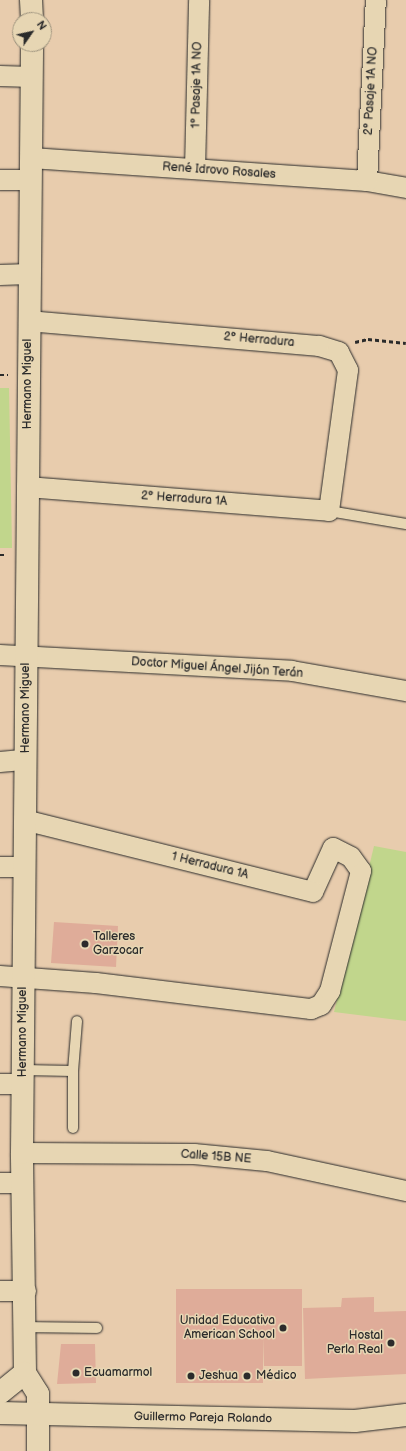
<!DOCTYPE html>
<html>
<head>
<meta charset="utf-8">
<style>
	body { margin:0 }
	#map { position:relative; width:406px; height:1451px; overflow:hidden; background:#e8ccad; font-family:"Balsamiq Sans",sans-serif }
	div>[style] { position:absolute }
	.green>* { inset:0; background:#c1d68c }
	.building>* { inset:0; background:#dfac99 }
	.path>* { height:2.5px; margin-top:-1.25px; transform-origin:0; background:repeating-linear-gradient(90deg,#2b2b2b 0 4px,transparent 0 7px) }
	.roads { filter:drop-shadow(0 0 1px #2b2b2b) drop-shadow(0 0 1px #2b2b2b) }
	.lane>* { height:10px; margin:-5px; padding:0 5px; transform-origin:5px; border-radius:5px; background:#e7d6b3 }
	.street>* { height:20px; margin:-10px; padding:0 10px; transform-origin:10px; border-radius:10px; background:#e7d6b3 }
	.secondary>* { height:22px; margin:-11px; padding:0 11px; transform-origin:11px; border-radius:11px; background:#e7d6b3 }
	.primary>* { height:22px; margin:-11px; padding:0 11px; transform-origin:11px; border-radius:11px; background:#e7d6b3 }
	.dots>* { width:11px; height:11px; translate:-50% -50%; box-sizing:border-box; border:2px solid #e7d6b3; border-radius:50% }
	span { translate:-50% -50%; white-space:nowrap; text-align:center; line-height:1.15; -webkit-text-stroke:3px #e7d6b3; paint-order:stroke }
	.street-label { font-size:12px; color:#2b2b2b }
	.poi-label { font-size:12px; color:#2b2b2b }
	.left { translate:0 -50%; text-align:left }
	.right { translate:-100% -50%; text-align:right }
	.north { position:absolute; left:12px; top:12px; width:40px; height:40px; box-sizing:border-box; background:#e7d6b3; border:1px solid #9c927d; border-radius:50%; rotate:56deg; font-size:11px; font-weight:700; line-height:16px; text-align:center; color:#2b2b2b }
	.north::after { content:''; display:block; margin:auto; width:14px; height:18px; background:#2b2b2b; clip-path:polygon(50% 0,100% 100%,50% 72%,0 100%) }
</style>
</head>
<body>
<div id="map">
	<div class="green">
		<div style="clip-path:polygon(0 388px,9px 388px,12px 548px,0 548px)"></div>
		<div style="clip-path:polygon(374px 846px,406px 852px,406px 1021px,334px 1012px)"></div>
	</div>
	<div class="building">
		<div style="clip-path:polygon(54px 922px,118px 926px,116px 967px,51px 963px)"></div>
		<div style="clip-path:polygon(176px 1289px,302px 1289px,302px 1366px,264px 1366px,263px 1337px,263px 1383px,176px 1383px)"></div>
		<div style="clip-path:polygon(374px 1297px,374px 1312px,406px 1311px,406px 1374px,305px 1379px,303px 1308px,341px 1307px,342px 1298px)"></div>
		<div style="clip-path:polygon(61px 1344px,95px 1344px,96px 1383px,57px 1384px)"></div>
	</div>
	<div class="path">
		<div style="left:355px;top:342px;width:13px;rotate:-13deg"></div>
		<div style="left:368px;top:339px;width:38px;rotate:6deg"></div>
		<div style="left:0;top:375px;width:8px"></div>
		<div style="left:0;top:555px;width:6px"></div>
	</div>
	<div class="roads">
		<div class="lane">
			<div style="left:329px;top:511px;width:78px;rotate:9.6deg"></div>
			<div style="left:23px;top:1070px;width:50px;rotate:1.1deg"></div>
			<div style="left:73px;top:1071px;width:50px;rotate:-85.4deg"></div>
			<div style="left:73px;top:1128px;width:57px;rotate:-90deg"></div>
			<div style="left:25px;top:1327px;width:72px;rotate:0.8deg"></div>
		</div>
		<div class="street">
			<div style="left:0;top:76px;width:32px;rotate:2deg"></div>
			<div style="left:31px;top:158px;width:337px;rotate:3.9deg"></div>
			<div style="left:367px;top:181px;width:40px;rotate:10deg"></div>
			<div style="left:195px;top:169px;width:169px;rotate:-88.6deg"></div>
			<div style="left:0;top:180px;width:30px"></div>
			<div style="left:367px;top:181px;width:181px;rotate:-87.2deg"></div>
			<div style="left:0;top:275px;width:29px;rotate:-2deg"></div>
			<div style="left:27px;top:487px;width:303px;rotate:4.5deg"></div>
			<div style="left:329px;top:511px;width:142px;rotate:-82.3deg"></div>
			<div style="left:348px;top:370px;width:20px;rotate:-117deg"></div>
			<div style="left:339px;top:352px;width:21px;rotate:-163deg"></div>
			<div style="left:319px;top:346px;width:291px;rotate:-175.1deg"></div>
			<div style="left:0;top:655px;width:292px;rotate:3.1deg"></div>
			<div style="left:292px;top:671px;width:116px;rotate:10deg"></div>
			<div style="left:0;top:762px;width:25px;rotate:-5deg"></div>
			<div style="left:0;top:867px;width:24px"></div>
			<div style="left:0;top:976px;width:96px;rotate:4.2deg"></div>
			<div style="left:96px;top:983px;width:217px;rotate:6.9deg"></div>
			<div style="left:311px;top:1009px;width:11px;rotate:-22deg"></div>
			<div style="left:321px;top:1005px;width:17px;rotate:-57deg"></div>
			<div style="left:330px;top:991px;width:124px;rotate:-75.5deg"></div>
			<div style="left:361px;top:871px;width:17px;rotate:-126deg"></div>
			<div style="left:351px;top:857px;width:20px;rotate:-153deg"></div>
			<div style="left:333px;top:848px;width:48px;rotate:114.4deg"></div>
			<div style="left:313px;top:892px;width:297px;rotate:-166deg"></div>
			<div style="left:0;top:1084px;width:23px"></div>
			<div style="left:22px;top:1153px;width:172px;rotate:0.3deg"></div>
			<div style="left:194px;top:1154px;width:73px;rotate:5.5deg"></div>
			<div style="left:267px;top:1161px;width:142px;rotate:12.2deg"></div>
			<div style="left:0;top:1183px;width:22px"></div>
			<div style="left:0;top:1291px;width:26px"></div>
		</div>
		<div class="secondary">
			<div style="left:31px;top:0;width:20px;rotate:87deg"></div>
			<div style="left:25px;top:1373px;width:220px;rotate:-90.8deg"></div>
			<div style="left:22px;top:1153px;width:1109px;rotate:-89.48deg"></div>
			<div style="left:0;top:1393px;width:32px;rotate:-39deg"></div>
			<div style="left:25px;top:1373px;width:25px;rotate:58deg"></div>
			<div style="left:38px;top:1394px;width:57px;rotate:90deg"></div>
		</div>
		<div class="primary">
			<div style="left:0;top:1413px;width:355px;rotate:1.3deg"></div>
			<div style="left:355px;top:1421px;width:51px;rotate:-6.7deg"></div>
		</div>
	</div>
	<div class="dots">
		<div style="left:85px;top:944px;background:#2b2b2b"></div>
		<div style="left:283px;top:1328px;background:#2b2b2b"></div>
		<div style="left:391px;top:1343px;background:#2b2b2b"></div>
		<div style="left:76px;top:1373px;background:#2b2b2b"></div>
		<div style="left:191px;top:1376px;background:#2b2b2b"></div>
		<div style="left:247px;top:1376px;background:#2b2b2b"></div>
	</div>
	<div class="street-label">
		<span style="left:197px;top:85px;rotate:-89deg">1° Pasaje 1A NO</span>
		<span style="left:371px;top:91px;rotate:-87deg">2° Pasaje 1A NO</span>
		<span style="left:219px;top:171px;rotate:4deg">René Idrovo Rosales</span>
		<span style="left:259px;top:340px;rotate:5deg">2° Herradura</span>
		<span style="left:28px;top:384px;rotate:-90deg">Hermano Miguel</span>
		<span style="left:184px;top:499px;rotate:4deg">2° Herradura 1A</span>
		<span style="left:217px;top:668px;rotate:4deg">Doctor Miguel Ángel Jijón Terán</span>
		<span style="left:26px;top:708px;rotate:-90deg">Hermano Miguel</span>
		<span style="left:210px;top:866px;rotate:14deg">1 Herradura 1A</span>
		<span style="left:23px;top:1032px;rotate:-90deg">Hermano Miguel</span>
		<span style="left:216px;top:1157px;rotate:4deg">Calle 15B NE</span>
		<span style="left:203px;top:1418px;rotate:1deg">Guillermo Pareja Rolando</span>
	</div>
	<div class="poi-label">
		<span class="left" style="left:93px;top:944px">Talleres<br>Garzocar</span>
		<span class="right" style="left:275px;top:1328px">Unidad Educativa<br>American School</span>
		<span class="right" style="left:383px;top:1343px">Hostal<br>Perla Real</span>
		<span class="left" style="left:84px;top:1373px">Ecuamarmol</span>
		<span class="left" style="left:199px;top:1376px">Jeshua</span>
		<span class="left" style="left:256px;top:1376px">Médico</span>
	</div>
	<div class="north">N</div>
</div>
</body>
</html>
